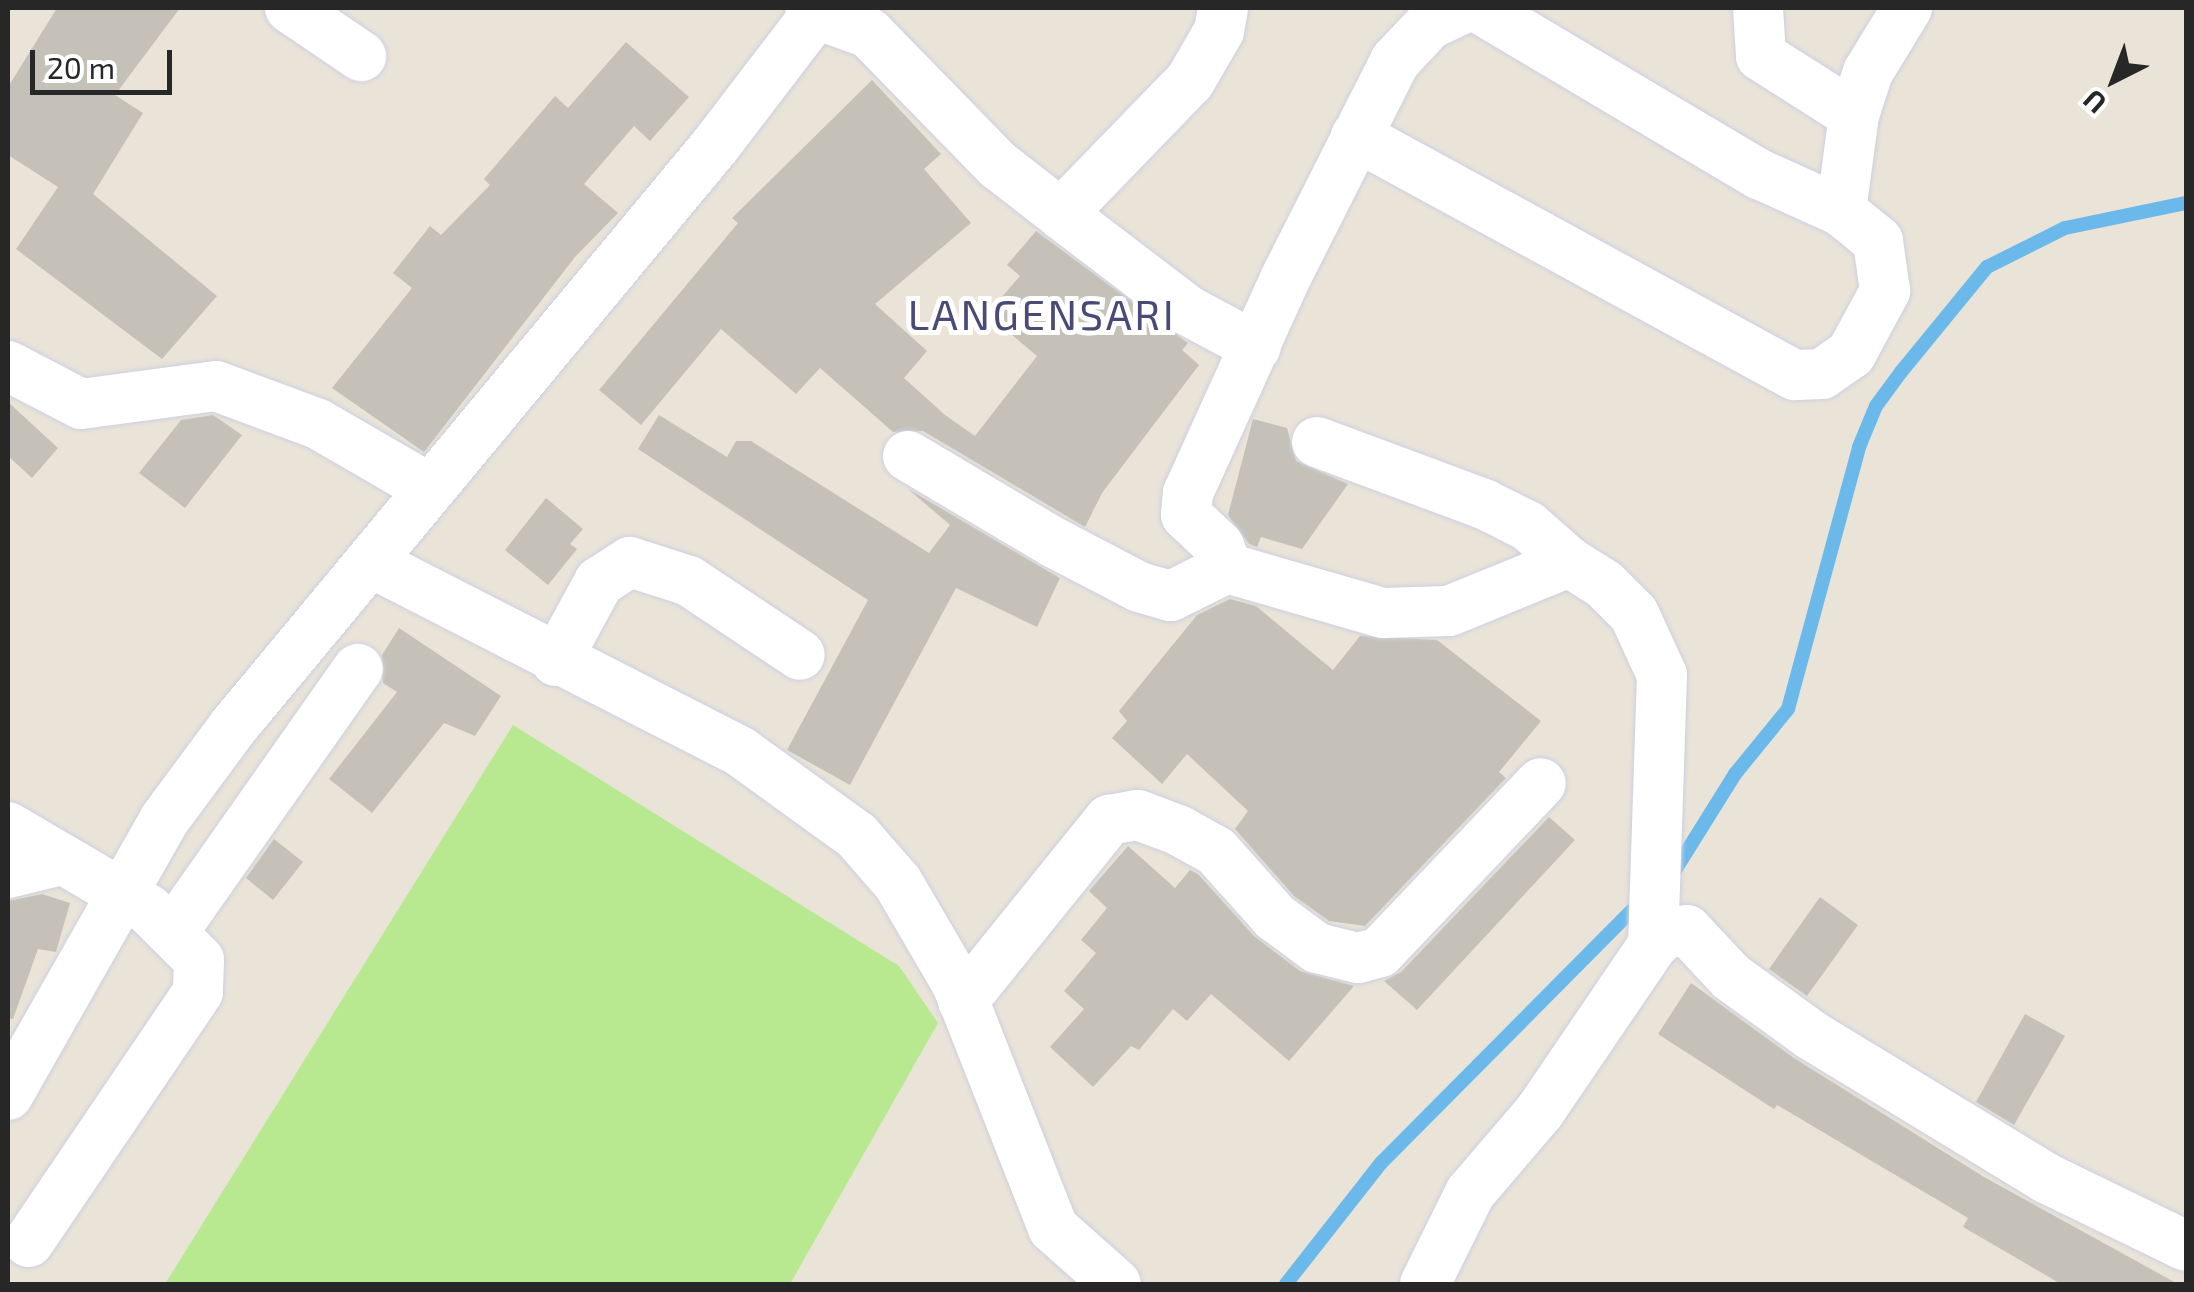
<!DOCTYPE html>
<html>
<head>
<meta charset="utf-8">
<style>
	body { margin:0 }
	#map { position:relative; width:2194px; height:1292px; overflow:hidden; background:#eae4d8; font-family:"Exo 2",sans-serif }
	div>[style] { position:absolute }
	.pitch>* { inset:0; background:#b8e890 }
	.stream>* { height:14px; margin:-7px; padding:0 7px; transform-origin:7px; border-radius:7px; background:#6bb9eb }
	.building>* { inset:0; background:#c5c1b8 }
	.roads { filter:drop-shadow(0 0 2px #cecfe0) drop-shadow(0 0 2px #cecfe0) }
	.minor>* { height:50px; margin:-25px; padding:0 25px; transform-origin:25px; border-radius:25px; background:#fff }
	span { translate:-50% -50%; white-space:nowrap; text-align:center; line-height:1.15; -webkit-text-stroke:10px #fff; paint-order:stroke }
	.quarter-label { font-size:42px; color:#494b76; letter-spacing:2.5px }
	.frame { position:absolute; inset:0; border:10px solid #272727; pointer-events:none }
	.north { position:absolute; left:2064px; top:30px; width:100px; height:100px; -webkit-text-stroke:8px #fff; paint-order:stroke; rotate:222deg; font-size:28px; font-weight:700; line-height:40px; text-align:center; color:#272727 }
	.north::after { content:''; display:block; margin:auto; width:35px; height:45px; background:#272727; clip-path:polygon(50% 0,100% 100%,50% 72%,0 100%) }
	.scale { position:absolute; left:30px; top:50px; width:142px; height:45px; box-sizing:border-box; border:5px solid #272727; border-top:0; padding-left:12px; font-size:30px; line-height:35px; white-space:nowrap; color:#272727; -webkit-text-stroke:8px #fff; paint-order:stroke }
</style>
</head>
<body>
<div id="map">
	<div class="pitch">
		<div style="clip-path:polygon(513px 725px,899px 966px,938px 1023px,790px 1284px,165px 1284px)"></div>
	</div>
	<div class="stream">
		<div style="left:1672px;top:875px;width:119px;rotate:-58deg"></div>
		<div style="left:1735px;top:774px;width:84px;rotate:-50.8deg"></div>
		<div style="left:1788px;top:709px;width:271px;rotate:-74.8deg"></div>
		<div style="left:1859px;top:447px;width:44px;rotate:-67.5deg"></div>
		<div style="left:1876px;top:406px;width:42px;rotate:-53.7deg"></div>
		<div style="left:1901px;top:372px;width:136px;rotate:-50.7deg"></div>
		<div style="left:1987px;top:267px;width:87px;rotate:-26.6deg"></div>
		<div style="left:2065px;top:228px;width:124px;rotate:-11.7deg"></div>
		<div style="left:1286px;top:1284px;width:154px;rotate:-51.9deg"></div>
		<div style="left:1381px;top:1163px;width:368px;rotate:-45.2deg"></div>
	</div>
	<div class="building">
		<div style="clip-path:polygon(57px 8px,180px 8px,115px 95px,143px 113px,93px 194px,217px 296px,162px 359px,16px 249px,58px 187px,8px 155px,8px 87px)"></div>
		<div style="clip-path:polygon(626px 42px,689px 97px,650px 141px,634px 126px,584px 184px,618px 213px,575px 257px,424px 452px,332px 388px,412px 288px,393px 273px,430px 226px,441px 235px,490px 185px,484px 179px,555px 96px,568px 108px)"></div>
		<div style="clip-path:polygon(872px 80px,941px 154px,924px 169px,971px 223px,875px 304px,927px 351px,904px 378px,945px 415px,975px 436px,1037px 356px,987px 314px,1020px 276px,1007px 265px,1036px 231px,1188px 343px,1182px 350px,1199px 365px,1102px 493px,1085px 527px,923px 431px,893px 432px,820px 368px,796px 394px,721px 329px,641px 425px,599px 390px,738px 223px,732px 218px)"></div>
		<div style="clip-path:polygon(8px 402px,58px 448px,32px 478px,8px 456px)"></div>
		<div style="clip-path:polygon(213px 415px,242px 435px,185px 508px,139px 473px,181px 420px)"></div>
		<div style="clip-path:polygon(659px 415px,727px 457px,736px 441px,751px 441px,929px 553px,950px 525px,908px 489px,1060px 578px,1037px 627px,956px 588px,850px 785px,787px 750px,868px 600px,638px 449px)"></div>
		<div style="clip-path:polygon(1253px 419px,1287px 428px,1296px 461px,1348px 484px,1302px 549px,1261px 537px,1257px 547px,1249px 544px,1228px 515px)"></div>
		<div style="clip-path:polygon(546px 498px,583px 529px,570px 544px,577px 549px,548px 585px,505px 550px)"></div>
		<div style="clip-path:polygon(1230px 599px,1256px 606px,1333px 670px,1360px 636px,1437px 640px,1541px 721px,1499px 772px,1506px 778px,1365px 926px,1329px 921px,1294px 896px,1235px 829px,1248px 811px,1187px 754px,1162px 784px,1112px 738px,1127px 721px,1119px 711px,1197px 615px)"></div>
		<div style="clip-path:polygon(399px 628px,501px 696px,475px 736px,444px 723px,372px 813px,329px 779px,397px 692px,383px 683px,382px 655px)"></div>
		<div style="clip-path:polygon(1549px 817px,1575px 840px,1417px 1010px,1384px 981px,1401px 972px)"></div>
		<div style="clip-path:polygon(274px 839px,303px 862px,273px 900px,246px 878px)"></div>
		<div style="clip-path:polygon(1128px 846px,1175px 888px,1190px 870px,1198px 874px,1254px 936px,1300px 971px,1354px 986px,1289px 1061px,1211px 994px,1187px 1021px,1173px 1009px,1139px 1050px,1131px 1046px,1093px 1087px,1050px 1047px,1084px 1009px,1064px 991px,1096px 953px,1081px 940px,1107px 908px,1089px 891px)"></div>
		<div style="clip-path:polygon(42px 894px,70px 903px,56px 952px,38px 949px,13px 1019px,8px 1018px,8px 901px)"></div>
		<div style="clip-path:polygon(1820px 897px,1858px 925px,1807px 996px,1769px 969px)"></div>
		<div style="clip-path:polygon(1691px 983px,1794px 1058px,1984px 1177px,2178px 1284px,2061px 1284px,1963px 1227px,1968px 1218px,1777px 1105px,1774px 1109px,1658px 1034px)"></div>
		<div style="clip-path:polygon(2025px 1014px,2065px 1036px,2014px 1125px,1976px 1102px)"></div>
	</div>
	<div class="roads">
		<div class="minor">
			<div style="left:290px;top:8px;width:86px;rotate:34.1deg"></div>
			<div style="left:1479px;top:8px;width:326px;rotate:30.7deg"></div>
			<div style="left:1759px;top:174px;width:90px;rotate:24.3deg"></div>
			<div style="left:1841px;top:211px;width:97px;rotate:-82.3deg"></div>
			<div style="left:1854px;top:115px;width:45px;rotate:-72deg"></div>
			<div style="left:1868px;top:72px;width:75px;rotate:-58.6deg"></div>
			<div style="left:1758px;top:8px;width:48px;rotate:86.4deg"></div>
			<div style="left:1761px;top:56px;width:110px;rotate:32.4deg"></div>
			<div style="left:816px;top:14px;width:56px;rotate:19.7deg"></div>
			<div style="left:869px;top:33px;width:185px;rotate:45.7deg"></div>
			<div style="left:998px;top:165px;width:80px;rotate:37.9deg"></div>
			<div style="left:1061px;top:214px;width:185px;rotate:-45.9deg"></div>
			<div style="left:1190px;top:81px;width:58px;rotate:-59.9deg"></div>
			<div style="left:1219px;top:31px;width:23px;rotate:-80deg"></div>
			<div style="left:1356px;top:136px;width:500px;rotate:28.6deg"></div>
			<div style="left:1795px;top:375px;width:27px;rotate:-2deg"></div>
			<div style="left:1822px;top:374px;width:35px;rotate:-35deg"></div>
			<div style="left:1851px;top:354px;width:72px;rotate:-61.6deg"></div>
			<div style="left:1885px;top:291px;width:50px;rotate:-98deg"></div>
			<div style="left:1878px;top:241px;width:48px;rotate:-141deg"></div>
			<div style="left:1061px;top:214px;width:158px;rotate:37.3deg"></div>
			<div style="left:1187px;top:310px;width:78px;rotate:28.2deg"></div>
			<div style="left:8px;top:366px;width:82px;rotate:27.5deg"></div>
			<div style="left:81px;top:404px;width:136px;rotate:-7.6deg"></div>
			<div style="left:216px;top:386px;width:109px;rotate:20.4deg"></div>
			<div style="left:318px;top:424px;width:129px;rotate:30.1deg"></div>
			<div style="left:1317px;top:442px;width:180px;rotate:20.4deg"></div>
			<div style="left:1486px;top:505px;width:47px;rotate:26.6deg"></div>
			<div style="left:1528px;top:526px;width:55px;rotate:41.3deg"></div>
			<div style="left:908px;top:456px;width:169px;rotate:30.7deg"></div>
			<div style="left:1053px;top:542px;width:97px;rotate:27.6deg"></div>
			<div style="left:1139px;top:587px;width:33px;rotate:16deg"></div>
			<div style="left:1171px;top:596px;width:63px;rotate:-26.6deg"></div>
			<div style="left:1227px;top:568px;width:162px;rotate:16.1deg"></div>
			<div style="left:1383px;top:613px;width:66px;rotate:-1.7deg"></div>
			<div style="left:1449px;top:611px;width:130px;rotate:-22.2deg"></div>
			<div style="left:1569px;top:562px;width:41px;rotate:32.2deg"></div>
			<div style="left:1604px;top:584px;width:42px;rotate:45deg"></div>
			<div style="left:1634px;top:614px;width:67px;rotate:65.3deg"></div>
			<div style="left:1662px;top:675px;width:270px;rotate:91.9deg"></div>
			<div style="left:372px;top:563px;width:415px;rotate:27.1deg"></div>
			<div style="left:741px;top:752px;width:143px;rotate:35.9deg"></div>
			<div style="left:857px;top:836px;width:62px;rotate:48.9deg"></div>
			<div style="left:898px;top:883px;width:117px;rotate:59.7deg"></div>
			<div style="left:957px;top:984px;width:262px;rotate:68.5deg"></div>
			<div style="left:1053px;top:1228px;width:84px;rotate:41.6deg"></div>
			<div style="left:1227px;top:568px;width:23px;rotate:-110deg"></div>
			<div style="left:1219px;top:546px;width:45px;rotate:-136.8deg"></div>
			<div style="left:1186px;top:515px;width:22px;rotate:-85deg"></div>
			<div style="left:1188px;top:493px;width:235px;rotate:-65.6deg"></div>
			<div style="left:1285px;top:279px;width:244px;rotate:-63.2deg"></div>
			<div style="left:1395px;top:61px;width:51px;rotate:-46.6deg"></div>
			<div style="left:1430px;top:24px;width:38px;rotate:-25deg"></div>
			<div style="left:556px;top:661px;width:90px;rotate:-61.4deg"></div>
			<div style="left:599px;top:582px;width:37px;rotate:-33deg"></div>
			<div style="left:630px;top:562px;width:62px;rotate:17.9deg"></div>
			<div style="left:689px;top:581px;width:133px;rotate:33.7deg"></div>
			<div style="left:8px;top:827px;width:162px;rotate:30.4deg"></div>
			<div style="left:148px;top:909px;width:72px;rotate:45deg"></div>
			<div style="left:199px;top:960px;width:32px;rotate:92deg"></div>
			<div style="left:198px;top:992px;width:302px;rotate:124.1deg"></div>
			<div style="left:8px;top:873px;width:55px;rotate:-13.8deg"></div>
			<div style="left:175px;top:929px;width:318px;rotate:-54.9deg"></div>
			<div style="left:963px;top:1001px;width:233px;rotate:-51.1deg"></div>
			<div style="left:1109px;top:820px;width:29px;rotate:-10deg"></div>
			<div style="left:1138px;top:815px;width:43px;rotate:20.6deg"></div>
			<div style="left:1178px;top:830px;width:43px;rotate:28.9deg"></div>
			<div style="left:1216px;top:851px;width:89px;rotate:48.2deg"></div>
			<div style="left:1275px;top:917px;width:52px;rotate:36.4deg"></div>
			<div style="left:1317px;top:948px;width:42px;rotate:13.7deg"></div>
			<div style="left:1358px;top:958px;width:23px;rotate:-15deg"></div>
			<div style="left:1380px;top:952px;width:233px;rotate:-46.4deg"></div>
			<div style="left:8px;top:1095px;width:316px;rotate:-60.4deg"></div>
			<div style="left:164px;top:820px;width:114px;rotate:-53.5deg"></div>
			<div style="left:232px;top:728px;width:756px;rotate:-50.31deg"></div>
			<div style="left:715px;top:146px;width:166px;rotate:-52.6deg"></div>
			<div style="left:816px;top:14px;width:8px;rotate:-135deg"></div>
			<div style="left:1425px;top:1284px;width:102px;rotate:-63.7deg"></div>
			<div style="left:1470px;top:1193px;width:108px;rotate:-49.5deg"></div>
			<div style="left:1540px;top:1111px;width:201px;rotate:-55.8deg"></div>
			<div style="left:1653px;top:945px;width:16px;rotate:-43deg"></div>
			<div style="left:1665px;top:934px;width:22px;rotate:-10deg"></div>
			<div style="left:1687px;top:930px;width:64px;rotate:46.9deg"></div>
			<div style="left:1731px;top:977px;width:99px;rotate:35.9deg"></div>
			<div style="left:1811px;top:1035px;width:277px;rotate:31.3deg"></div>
			<div style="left:2048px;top:1179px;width:153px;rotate:25.9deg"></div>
		</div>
	</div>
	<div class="quarter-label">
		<span style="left:1042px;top:313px">LANGENSARI</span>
	</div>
	<div class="frame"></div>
	<div class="north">U</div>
	<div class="scale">20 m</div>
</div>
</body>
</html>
